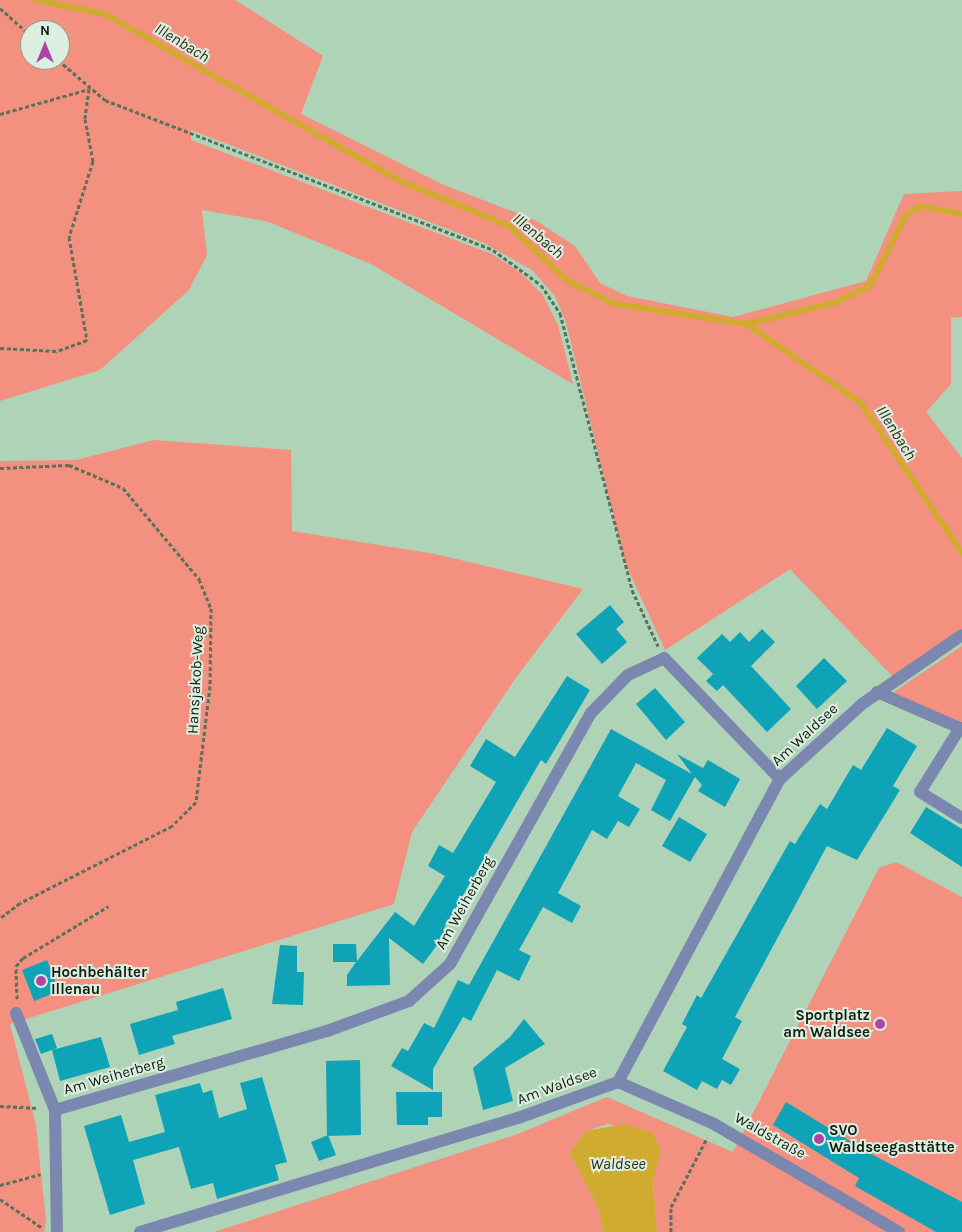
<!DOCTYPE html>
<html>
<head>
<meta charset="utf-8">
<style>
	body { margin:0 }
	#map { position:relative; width:962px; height:1232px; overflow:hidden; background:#afd3b6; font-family:Karla,sans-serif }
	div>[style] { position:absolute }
	.green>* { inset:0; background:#f3907f }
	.water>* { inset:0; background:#d1ab30 }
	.stream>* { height:5.5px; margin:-2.75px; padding:0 2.75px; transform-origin:2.75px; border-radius:2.75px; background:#d1ab30 }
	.building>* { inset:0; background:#0fa3b7 }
	.path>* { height:3px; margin-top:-1.5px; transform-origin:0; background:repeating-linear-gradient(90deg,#59715d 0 4px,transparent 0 6.5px) }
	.minor>* { height:12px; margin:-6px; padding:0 6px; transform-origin:6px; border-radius:6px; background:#7a87af }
	.dots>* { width:14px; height:14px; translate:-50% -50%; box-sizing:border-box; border:2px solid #dceedf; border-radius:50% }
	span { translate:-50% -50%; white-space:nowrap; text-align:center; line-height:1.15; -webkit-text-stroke:4px #dceedf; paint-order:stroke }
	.street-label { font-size:15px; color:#101d12 }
	.poi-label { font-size:15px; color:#101d12; font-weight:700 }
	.left { translate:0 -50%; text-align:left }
	.right { translate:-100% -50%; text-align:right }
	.water-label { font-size:16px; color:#332c19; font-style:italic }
	.north { position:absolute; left:20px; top:20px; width:50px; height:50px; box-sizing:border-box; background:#dceedf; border:1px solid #8a9a8d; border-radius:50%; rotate:0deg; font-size:14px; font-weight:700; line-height:20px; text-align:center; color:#101d12 }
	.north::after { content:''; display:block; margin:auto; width:18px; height:22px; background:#ad44a6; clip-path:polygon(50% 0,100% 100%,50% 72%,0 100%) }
</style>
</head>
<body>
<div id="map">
	<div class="green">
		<div style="clip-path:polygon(evenodd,0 0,235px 0,323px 56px,301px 114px,444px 185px,535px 220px,575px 246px,600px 283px,627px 296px,733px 317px,866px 281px,904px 194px,962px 191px,962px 317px,951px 318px,951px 384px,926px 412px,962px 458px,962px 630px,893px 677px,790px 569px,665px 650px,624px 560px,566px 322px,555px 296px,532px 270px,484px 243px,191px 130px,191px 140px,492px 254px,521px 273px,542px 294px,558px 325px,573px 384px,371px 264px,266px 221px,202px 210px,207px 255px,189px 290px,100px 370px,0 401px,0 0,30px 30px,60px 30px,60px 60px,30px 60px,30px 30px)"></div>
		<div style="clip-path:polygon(154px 440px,291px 450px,292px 531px,435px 554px,583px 589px,515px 679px,412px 832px,394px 904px,10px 1024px,36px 1125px,46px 1221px,44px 1232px,0 1232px,0 461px,76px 460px)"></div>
		<div style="clip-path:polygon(962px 646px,962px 725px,891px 694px)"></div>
		<div style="clip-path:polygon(896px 862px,962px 897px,962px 1232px,657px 1232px,653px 1182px,661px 1151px,653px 1133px,608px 1124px,586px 1131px,570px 1153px,598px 1207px,603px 1232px,214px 1232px,515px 1135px,607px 1097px,733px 1152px,879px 868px)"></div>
	</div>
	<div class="water">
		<div style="clip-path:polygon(624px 1124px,653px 1133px,661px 1151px,653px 1183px,657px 1232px,603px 1232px,598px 1207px,570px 1153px,586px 1131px)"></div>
	</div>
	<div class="stream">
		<div style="left:36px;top:0;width:70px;rotate:11.5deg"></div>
		<div style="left:105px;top:14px;width:337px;rotate:29.5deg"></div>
		<div style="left:398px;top:180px;width:120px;rotate:22.5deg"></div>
		<div style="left:509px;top:226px;width:81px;rotate:43deg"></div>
		<div style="left:568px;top:281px;width:52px;rotate:26.1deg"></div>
		<div style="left:615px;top:304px;width:134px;rotate:8.6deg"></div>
		<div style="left:747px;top:324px;width:139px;rotate:34.7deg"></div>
		<div style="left:861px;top:403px;width:180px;rotate:55.9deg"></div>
		<div style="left:747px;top:324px;width:93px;rotate:-13.7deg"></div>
		<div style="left:837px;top:302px;width:37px;rotate:-26deg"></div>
		<div style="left:870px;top:286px;width:80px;rotate:-63.1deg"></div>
		<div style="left:906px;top:215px;width:17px;rotate:-31deg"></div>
		<div style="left:921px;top:206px;width:42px;rotate:11deg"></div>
	</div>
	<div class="building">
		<div style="clip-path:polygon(610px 605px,624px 622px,616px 629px,627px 642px,602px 664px,576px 634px)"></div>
		<div style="clip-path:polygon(762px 629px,775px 642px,751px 666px,791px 709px,767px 732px,723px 685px,717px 691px,706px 681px,713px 674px,697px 658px,722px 634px,730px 642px,740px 632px,749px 642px)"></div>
		<div style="clip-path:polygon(824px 658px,847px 681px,817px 709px,796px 686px)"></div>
		<div style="clip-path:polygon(567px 676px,590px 690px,546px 764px,541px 760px,443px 930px,446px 933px,423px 964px,389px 938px,390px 985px,347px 986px,347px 975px,356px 962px,333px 962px,333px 944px,356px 944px,357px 961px,395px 912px,414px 926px,445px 876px,428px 866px,439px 845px,453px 853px,496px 782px,470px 766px,486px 739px,515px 757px)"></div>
		<div style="clip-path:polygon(655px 688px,685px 722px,666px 740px,636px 704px)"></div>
		<div style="clip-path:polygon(887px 728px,917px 746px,893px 786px,900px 790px,857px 860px,827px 846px,735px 1017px,742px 1021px,722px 1059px,740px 1069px,731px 1085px,722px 1080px,717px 1089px,702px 1081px,697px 1090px,663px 1071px,687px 1027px,682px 1024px,697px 995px,701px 998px,790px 841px,795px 844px,820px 804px,827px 809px,853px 765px,861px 770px)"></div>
		<div style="clip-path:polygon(611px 729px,692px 774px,677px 754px,703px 768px,708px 760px,740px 779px,725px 807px,698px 791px,702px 785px,695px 777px,670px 821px,651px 810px,666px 780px,636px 763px,618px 796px,640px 809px,629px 827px,618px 821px,607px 839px,592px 830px,558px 893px,581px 906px,572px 923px,543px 907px,519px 950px,531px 956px,519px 981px,497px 970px,471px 1021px,463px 1017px,433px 1069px,433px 1090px,391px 1066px,402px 1048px,408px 1051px,424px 1023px,434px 1028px,458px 980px,469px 985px)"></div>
		<div style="clip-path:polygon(926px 807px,962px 829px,962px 867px,910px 833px)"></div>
		<div style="clip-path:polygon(679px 817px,707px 834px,690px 862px,662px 846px)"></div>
		<div style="clip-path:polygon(280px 945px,297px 946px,297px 972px,304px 972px,303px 1005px,272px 1004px)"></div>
		<div style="clip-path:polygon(47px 960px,59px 991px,34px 1001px,22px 970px)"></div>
		<div style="clip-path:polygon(223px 988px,232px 1019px,172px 1036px,175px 1044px,139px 1055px,130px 1024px,178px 1010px,176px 1002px)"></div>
		<div style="clip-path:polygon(524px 1019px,545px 1044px,505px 1068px,513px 1101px,483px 1110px,473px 1068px,510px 1037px)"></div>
		<div style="clip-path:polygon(52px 1034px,57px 1048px,41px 1054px,35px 1039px)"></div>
		<div style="clip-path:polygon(101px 1037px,110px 1067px,60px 1081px,52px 1050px)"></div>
		<div style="clip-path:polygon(360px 1060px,361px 1135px,327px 1136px,326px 1061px)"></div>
		<div style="clip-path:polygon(262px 1077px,287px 1162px,275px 1165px,279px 1180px,217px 1199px,213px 1183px,191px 1189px,179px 1147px,133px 1160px,145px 1204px,110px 1215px,84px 1126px,121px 1115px,129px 1142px,165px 1132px,155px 1095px,200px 1083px,203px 1093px,212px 1090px,219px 1118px,247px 1109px,240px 1083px)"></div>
		<div style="clip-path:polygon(396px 1092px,442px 1092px,442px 1117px,428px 1117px,428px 1125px,397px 1125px)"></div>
		<div style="clip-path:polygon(786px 1102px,873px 1155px,962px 1202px,962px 1232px,936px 1232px,855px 1186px,859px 1178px,773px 1125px)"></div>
		<div style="clip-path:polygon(328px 1135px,336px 1155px,319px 1161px,311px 1142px)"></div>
	</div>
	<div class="path">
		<div style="left:0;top:8px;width:40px;rotate:42deg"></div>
		<div style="left:58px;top:60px;width:62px;rotate:40.4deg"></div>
		<div style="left:105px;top:100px;width:416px;rotate:21.1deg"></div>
		<div style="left:493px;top:250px;width:59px;rotate:36.1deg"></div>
		<div style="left:541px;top:285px;width:34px;rotate:56deg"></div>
		<div style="left:560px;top:313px;width:286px;rotate:75.4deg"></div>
		<div style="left:632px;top:590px;width:62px;rotate:65.1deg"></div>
		<div style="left:0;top:114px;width:92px;rotate:-15.7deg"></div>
		<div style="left:89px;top:89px;width:30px;rotate:98deg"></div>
		<div style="left:85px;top:119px;width:43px;rotate:79.2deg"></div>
		<div style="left:93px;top:161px;width:80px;rotate:107.5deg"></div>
		<div style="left:69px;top:237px;width:105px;rotate:80.1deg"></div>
		<div style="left:87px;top:340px;width:33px;rotate:160deg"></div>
		<div style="left:56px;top:351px;width:56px;rotate:-176.9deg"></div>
		<div style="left:0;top:468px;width:69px;rotate:-2.5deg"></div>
		<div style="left:69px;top:465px;width:59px;rotate:23.1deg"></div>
		<div style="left:123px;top:488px;width:119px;rotate:50.1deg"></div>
		<div style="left:199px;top:579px;width:31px;rotate:68deg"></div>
		<div style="left:211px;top:608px;width:78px;rotate:90.7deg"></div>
		<div style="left:210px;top:686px;width:117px;rotate:96.9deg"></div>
		<div style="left:196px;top:802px;width:34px;rotate:135deg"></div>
		<div style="left:172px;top:826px;width:170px;rotate:153.1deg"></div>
		<div style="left:20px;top:903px;width:25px;rotate:143deg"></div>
		<div style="left:17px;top:999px;width:33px;rotate:-92deg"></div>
		<div style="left:16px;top:966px;width:11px;rotate:-49deg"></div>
		<div style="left:23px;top:958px;width:100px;rotate:-31.2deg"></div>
		<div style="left:0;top:1106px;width:39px;rotate:3deg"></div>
		<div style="left:0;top:1185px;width:42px;rotate:-15deg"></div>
		<div style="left:0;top:1199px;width:50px;rotate:34.3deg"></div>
		<div style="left:671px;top:1232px;width:25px;rotate:-90deg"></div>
		<div style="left:671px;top:1207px;width:78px;rotate:-62.4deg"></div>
	</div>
	<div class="minor">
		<div style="left:877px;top:692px;width:93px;rotate:23.5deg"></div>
		<div style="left:960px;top:728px;width:75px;rotate:122deg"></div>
		<div style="left:920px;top:792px;width:49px;rotate:31.8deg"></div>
		<div style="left:16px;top:1013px;width:105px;rotate:68.1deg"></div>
		<div style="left:55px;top:1110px;width:122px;rotate:89.1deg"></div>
		<div style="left:618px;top:1082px;width:105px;rotate:23.6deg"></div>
		<div style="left:714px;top:1124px;width:214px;rotate:30.3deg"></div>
		<div style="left:55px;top:1110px;width:283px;rotate:-16.2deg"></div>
		<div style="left:327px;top:1031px;width:87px;rotate:-20.1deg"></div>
		<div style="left:409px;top:1001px;width:55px;rotate:-42.1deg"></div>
		<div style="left:450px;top:964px;width:288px;rotate:-60.7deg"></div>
		<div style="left:591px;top:713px;width:53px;rotate:-45.8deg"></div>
		<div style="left:628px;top:675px;width:40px;rotate:-25deg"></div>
		<div style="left:664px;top:658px;width:168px;rotate:46.2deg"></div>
		<div style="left:140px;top:1232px;width:395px;rotate:-16.8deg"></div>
		<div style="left:518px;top:1118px;width:106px;rotate:-19.8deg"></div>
		<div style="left:618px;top:1082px;width:344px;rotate:-61.9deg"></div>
		<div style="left:780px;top:779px;width:111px;rotate:-42.4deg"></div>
		<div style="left:862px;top:704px;width:121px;rotate:-34.6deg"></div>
	</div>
	<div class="dots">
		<div style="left:41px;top:981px;background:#ad44a6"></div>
		<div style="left:880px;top:1024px;background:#ad44a6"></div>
		<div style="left:819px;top:1139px;background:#ad44a6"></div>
	</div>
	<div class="street-label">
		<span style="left:196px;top:680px;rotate:-87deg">Hansjakob-Weg</span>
		<span style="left:805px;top:735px;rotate:-43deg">Am Waldsee</span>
		<span style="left:465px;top:903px;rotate:-61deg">Am Weiherberg</span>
		<span style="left:114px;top:1076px;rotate:-16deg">Am Weiherberg</span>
		<span style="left:557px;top:1086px;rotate:-20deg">Am Waldsee</span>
		<span style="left:770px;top:1136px;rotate:29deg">Waldstraße</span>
	</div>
	<div class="poi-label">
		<span class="left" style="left:51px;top:981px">Hochbehälter<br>Illenau</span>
		<span class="right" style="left:870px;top:1024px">Sportplatz<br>am Waldsee</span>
		<span class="left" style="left:829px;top:1139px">SVO<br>Waldseegasttätte</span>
	</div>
	<div class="water-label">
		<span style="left:182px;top:43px;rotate:31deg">Illenbach</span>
		<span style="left:538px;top:236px;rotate:40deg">Illenbach</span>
		<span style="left:896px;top:433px;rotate:58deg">Illenbach</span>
		<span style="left:618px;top:1164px">Waldsee</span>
	</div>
	<div class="north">N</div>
</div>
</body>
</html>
